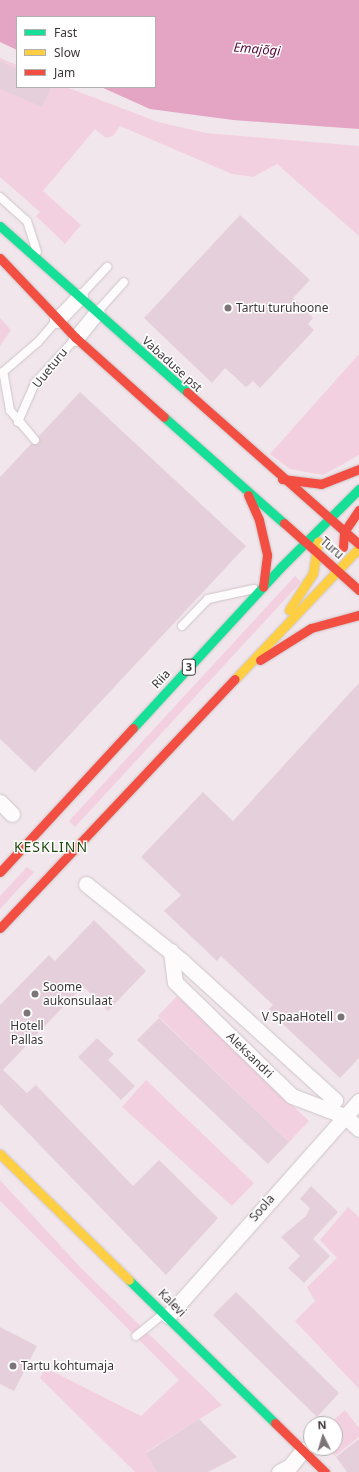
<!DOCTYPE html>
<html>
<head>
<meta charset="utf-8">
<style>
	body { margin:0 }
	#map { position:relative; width:359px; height:1472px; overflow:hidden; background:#f1e6eb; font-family:"Noto Sans",sans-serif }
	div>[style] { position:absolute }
	.green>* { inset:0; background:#f3d0e0 }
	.water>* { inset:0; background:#e4a4c4 }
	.building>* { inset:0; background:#e5cfda }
	.roads { filter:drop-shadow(0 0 1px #cdc5c9) drop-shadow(0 0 1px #cdc5c9) }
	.lane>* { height:8px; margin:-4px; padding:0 4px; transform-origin:4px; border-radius:4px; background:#fdfbfc }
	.street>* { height:15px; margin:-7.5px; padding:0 7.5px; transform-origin:7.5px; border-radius:7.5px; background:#fdfbfc }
	.fast>* { height:9px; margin:-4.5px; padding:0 4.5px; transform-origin:4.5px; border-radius:4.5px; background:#16e098 }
	.slow>* { height:9px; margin:-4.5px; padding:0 4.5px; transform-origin:4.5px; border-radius:4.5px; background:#ffcf43 }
	.jam>* { height:9px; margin:-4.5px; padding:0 4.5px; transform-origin:4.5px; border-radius:4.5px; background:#f24e42 }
	.dots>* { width:11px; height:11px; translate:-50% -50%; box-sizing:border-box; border:2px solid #fff; border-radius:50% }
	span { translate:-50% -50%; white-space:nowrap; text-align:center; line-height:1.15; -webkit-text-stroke:3px #fff; paint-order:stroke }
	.shield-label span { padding:1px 3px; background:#fff; border:1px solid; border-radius:3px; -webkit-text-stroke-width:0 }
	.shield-label { font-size:11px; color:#3d3639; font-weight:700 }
	.poi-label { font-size:12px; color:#3d3639 }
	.left { translate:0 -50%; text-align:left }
	.right { translate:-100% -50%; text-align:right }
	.street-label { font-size:12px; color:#3d3639 }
	.water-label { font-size:13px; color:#570839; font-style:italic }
	.quarter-label { font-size:14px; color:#1c480d; letter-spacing:1px }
	.legend { position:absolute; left:16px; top:16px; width:140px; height:72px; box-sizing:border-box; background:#fff; border:1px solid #b1afb0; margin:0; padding:5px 7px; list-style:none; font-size:12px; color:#3d3639 }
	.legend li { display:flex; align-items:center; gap:8px; height:20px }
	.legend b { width:20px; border:1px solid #b1afb0 }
	.north { position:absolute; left:303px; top:1416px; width:40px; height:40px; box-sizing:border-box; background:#fff; border:1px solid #b1afb0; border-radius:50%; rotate:355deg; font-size:11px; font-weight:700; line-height:16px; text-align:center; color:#3d3639 }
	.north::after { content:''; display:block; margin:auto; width:14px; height:18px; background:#7c7477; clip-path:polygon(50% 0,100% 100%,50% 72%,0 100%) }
</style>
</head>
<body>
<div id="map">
	<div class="green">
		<div style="clip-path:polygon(0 58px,17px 65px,17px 87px,66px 87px,158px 122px,206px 133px,359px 146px,359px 236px,277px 164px,253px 177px,232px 174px,120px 126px,113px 136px,106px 138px,95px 129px,43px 191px,81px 225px,65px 244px,36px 216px,40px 212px,0 177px)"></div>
		<div style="clip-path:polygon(0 318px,11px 330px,0 346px)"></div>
		<div style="clip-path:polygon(359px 354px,359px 455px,323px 475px,290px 469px,270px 454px)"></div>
		<div style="clip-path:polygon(295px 576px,301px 582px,75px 827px,69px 821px)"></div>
		<div style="clip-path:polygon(27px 867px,34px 872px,0 909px,0 896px)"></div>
		<div style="clip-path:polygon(177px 996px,309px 1121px,289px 1142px,158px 1016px)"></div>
		<div style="clip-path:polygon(146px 1080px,254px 1183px,232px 1206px,122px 1107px)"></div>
		<div style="clip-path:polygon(0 1180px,80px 1267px,222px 1405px,146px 1452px,157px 1472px,135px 1472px,40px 1378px,46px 1368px,141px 1416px,179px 1380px,0 1201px)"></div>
		<div style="clip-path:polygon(348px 1207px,359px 1217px,359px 1389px,295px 1321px,315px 1301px,307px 1287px,337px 1258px,320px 1240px)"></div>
		<div style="clip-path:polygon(345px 1410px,359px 1428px,359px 1437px,335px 1456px,326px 1448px,335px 1448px,335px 1424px,329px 1424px)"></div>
	</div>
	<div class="water">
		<div style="clip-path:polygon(0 0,359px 0,359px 129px,233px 120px,150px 109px,101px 87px,155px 87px,155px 17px,17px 17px,17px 50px,0 42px)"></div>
	</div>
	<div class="building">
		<div style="clip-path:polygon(0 61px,17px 69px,17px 87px,51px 87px,42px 107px,0 89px)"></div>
		<div style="clip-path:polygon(240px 215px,310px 280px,293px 298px,313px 318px,308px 324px,314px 330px,260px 388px,253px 381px,246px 387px,225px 368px,212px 383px,144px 318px)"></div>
		<div style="clip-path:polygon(80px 392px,246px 546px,35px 772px,0 739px,0 477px,31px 444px,39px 444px,39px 436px)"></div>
		<div style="clip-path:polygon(359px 683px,359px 1058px,340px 1078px,268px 1010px,273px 1005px,221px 956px,217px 961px,164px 911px,181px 895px,141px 857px,203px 792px,233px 821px)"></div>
		<div style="clip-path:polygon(94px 920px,146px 971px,108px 1011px,83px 986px,3px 1070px,27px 1093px,36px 1085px,133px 1186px,159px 1160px,218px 1218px,166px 1275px,0 1104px,0 1005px,49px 955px,55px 961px)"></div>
		<div style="clip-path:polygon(159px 1018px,289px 1142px,268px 1164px,137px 1040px)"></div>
		<div style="clip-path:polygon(97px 1038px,114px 1054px,108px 1060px,135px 1086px,121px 1100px,78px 1057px)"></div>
		<div style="clip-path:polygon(311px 1186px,338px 1212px,313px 1239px,330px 1256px,304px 1283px,288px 1268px,300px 1256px,281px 1237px,306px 1216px,310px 1208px,300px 1199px)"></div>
		<div style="clip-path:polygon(236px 1292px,339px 1393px,317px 1417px,213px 1315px)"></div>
		<div style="clip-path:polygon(0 1327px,37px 1346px,14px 1391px,0 1384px)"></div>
		<div style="clip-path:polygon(199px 1419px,237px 1457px,208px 1472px,157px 1472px,146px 1453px)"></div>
		<div style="clip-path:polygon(359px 1439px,359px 1472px,347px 1472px,336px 1457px)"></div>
	</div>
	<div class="roads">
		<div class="lane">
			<div style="left:0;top:197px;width:36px;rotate:42deg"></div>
			<div style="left:27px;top:221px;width:32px;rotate:72deg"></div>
			<div style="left:80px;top:296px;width:40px;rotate:-47deg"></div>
			<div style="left:97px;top:312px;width:40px;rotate:-48deg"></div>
			<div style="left:18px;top:422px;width:43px;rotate:-66.4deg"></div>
			<div style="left:35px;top:383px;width:61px;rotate:-47.7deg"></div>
			<div style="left:35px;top:440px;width:39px;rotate:-130deg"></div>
			<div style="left:10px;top:410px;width:39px;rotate:-100deg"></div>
			<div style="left:3px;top:372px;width:46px;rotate:-40.6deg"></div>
			<div style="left:38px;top:342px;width:29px;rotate:-49deg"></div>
			<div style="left:182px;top:626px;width:37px;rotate:-46deg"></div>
			<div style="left:208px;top:599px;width:47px;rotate:-12.3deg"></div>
			<div style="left:136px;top:1336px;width:35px;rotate:-39deg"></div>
		</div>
		<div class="street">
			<div style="left:57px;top:320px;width:33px;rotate:-46deg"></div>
			<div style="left:76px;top:338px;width:33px;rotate:-51deg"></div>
			<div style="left:0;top:802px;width:17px;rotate:45deg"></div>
			<div style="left:86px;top:884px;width:123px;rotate:38.7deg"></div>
			<div style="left:182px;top:961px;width:207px;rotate:42.3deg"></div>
			<div style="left:171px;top:951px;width:31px;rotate:83deg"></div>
			<div style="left:175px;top:982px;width:163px;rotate:44.3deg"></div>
			<div style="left:292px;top:1096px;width:57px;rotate:20.7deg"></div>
			<div style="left:345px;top:1116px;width:19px;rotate:43deg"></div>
			<div style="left:168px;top:1316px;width:288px;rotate:-48.4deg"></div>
			<div style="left:279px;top:1472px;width:13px;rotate:-29deg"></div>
			<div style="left:290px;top:1466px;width:21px;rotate:-51deg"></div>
		</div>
		<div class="fast">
			<div style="left:0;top:226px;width:250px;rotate:41.6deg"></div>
			<div style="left:164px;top:417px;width:160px;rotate:41.5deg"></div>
			<div style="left:133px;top:728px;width:217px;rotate:-47.4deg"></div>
			<div style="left:280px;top:568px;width:112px;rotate:-45deg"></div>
			<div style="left:129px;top:1280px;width:204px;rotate:44.4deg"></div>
		</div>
		<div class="slow">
			<div style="left:289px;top:610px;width:44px;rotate:-57deg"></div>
			<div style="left:313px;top:573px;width:32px;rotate:-81deg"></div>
			<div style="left:235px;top:679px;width:180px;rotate:-46.6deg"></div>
			<div style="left:0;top:1154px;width:180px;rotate:44.3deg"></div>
		</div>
		<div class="jam">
			<div style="left:0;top:258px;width:110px;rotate:46.5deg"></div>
			<div style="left:76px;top:338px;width:118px;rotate:41.9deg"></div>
			<div style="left:187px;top:392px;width:230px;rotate:41.5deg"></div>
			<div style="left:282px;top:479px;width:39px;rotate:7deg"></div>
			<div style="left:321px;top:484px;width:41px;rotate:-21.5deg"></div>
			<div style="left:248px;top:495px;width:27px;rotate:66deg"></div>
			<div style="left:259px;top:520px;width:36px;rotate:77deg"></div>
			<div style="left:267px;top:555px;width:32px;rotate:97deg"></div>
			<div style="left:284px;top:523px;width:101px;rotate:41.8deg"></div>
			<div style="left:343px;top:547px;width:15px;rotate:-86deg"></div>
			<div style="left:344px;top:532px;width:27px;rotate:-56deg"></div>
			<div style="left:260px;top:660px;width:60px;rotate:-32.1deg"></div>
			<div style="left:311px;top:628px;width:50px;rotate:-15.2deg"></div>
			<div style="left:0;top:872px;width:196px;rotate:-47.3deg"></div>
			<div style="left:0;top:928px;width:342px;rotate:-46.7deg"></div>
			<div style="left:275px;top:1423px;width:70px;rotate:44.4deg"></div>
		</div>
	</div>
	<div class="dots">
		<div style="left:228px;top:308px;background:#7c7477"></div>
		<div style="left:35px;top:994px;background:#7c7477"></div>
		<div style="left:27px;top:1013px;background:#7c7477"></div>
		<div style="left:341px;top:1017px;background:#7c7477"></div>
		<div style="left:13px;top:1366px;background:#7c7477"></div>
	</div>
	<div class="shield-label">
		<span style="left:189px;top:667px">3</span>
	</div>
	<div class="poi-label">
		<span class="left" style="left:236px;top:308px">Tartu turuhoone</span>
		<span class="left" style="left:43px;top:994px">Soome<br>aukonsulaat</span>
		<span class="right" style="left:333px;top:1017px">V SpaaHotell</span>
		<span style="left:27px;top:1033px">Hotell<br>Pallas</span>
		<span class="left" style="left:21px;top:1366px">Tartu kohtumaja</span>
	</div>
	<div class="street-label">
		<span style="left:172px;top:364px;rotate:42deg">Vabaduse pst</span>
		<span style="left:50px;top:368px;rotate:-51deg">Uueturu</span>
		<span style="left:332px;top:548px;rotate:41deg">Turu</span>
		<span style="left:161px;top:679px;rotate:-47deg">Riia</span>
		<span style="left:250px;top:1055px;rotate:44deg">Aleksandri</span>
		<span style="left:262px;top:1208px;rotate:-49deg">Soola</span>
		<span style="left:172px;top:1303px;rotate:45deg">Kalevi</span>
	</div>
	<div class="water-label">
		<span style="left:257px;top:49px;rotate:5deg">Emajõgi</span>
	</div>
	<div class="quarter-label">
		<span style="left:51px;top:847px">KESKLINN</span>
	</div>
	<ul class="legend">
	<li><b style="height:5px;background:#16e098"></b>Fast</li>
	<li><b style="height:5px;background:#ffcf43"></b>Slow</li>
	<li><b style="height:5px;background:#f24e42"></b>Jam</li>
	</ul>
	<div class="north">N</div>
</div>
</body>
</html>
